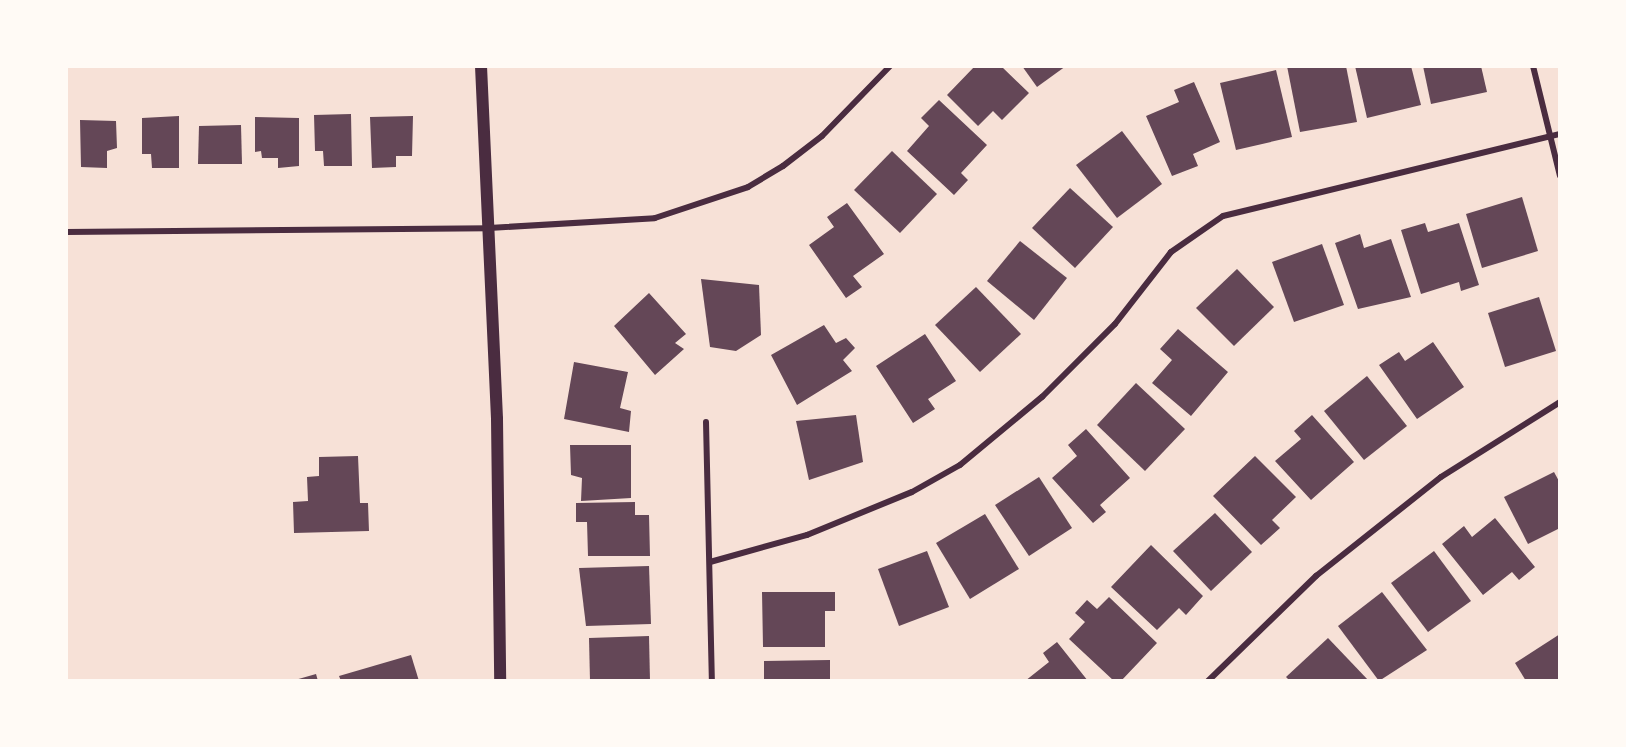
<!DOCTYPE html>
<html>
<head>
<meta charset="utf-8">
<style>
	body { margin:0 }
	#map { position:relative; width:1626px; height:747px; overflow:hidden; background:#f7e1d7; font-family:Lato,sans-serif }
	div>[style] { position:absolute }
	.building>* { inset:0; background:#644757 }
	.minor>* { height:6px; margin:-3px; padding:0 3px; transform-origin:3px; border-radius:3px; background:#4a2c40 }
	.secondary>* { height:12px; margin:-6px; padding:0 6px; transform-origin:6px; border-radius:6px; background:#4a2c40 }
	span { translate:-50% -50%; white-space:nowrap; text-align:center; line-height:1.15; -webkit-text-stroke:4.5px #fffaf5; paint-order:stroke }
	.frame { position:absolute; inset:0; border:68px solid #fffaf5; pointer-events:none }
</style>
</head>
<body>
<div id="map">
	<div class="building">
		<div style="clip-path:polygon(975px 66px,1001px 66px,1029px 93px,1002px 120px,993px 111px,978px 126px,947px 95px)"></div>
		<div style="clip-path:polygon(1022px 66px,1066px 66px,1037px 87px)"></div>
		<div style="clip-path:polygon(1287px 66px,1346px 66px,1357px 122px,1300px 132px)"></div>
		<div style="clip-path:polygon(1355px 66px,1411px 66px,1421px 105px,1367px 118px)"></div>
		<div style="clip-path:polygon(1423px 66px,1481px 66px,1487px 92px,1431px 104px)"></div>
		<div style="clip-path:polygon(1276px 70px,1292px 137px,1236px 150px,1220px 83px)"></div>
		<div style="clip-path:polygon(1194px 82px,1220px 142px,1193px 154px,1198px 166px,1172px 176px,1146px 116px,1179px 102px,1174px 90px)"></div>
		<div style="clip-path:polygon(939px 100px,987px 145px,961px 173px,968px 180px,954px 195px,907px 151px,929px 126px,921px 118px)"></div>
		<div style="clip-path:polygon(351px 114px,352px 166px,324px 166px,323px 151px,315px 151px,314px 115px)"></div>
		<div style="clip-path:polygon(179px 116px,179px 168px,152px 168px,151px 154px,142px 154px,142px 118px)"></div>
		<div style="clip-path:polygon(413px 116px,412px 156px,396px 156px,396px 167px,372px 168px,370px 117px)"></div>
		<div style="clip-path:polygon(255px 117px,299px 118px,299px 166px,278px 168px,278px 158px,262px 158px,261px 151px,255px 152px)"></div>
		<div style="clip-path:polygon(80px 120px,116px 121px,117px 148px,107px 151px,107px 168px,81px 167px)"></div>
		<div style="clip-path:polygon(241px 125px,242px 164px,198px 164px,199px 126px)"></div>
		<div style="clip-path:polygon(1122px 131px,1162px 184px,1117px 218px,1076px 165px)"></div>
		<div style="clip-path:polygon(892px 151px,937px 194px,900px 233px,854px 190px)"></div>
		<div style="clip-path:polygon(1070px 188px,1113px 227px,1075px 268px,1032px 228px)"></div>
		<div style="clip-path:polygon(1522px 197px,1538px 251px,1482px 268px,1466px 214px)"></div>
		<div style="clip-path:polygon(847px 203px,884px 254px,853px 276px,862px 287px,846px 298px,809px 245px,834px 227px,827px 217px)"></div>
		<div style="clip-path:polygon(1425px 223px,1428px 232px,1459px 223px,1479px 285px,1461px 291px,1459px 282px,1421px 294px,1401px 230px)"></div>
		<div style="clip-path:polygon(1360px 234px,1364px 248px,1391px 239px,1411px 297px,1358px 309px,1335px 243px)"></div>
		<div style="clip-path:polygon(1020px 241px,1067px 278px,1034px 320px,987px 281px)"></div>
		<div style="clip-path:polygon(1322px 244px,1344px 305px,1294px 322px,1272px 262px)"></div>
		<div style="clip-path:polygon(1237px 269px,1274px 307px,1234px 346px,1196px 308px)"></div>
		<div style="clip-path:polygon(701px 279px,759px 285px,761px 335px,736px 351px,710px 347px)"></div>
		<div style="clip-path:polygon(976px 287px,1021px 334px,980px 372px,935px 325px)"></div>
		<div style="clip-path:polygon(649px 293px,686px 334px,675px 343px,684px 349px,655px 375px,614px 326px)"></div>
		<div style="clip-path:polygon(1539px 297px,1556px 351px,1505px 367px,1488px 313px)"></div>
		<div style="clip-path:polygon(824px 325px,836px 343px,846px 338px,855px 348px,843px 360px,852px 371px,797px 405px,771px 355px)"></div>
		<div style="clip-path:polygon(1178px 329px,1228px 372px,1191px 416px,1152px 383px,1172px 360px,1160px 349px)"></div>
		<div style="clip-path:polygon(925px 334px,956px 381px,928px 399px,935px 409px,913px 423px,876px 366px)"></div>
		<div style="clip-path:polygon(1433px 342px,1464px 387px,1417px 419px,1379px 365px,1399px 352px,1405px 361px)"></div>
		<div style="clip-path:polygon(574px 362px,628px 372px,620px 408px,631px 411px,629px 432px,564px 419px)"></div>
		<div style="clip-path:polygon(1367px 376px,1407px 426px,1364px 460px,1324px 411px)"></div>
		<div style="clip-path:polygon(1136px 383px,1185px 429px,1145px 471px,1097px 425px)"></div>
		<div style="clip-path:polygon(856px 415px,863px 462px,809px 480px,796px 421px)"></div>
		<div style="clip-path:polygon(1312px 415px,1354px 462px,1311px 500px,1275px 461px,1301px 439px,1294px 431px)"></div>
		<div style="clip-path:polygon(1086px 429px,1130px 478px,1100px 505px,1106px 512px,1093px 523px,1052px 478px,1077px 456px,1068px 445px)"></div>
		<div style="clip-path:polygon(570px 445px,631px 445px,631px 498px,581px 501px,582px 478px,571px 475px)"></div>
		<div style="clip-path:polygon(358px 456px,360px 503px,368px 503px,369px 531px,294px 533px,293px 502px,308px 501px,307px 477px,319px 476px,319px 457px)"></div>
		<div style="clip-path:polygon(1255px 456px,1296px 497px,1272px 520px,1280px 528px,1261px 545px,1213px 496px)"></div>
		<div style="clip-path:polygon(1554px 472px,1560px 483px,1560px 528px,1528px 544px,1504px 497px)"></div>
		<div style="clip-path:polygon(1039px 477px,1072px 528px,1029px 556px,995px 505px)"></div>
		<div style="clip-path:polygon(635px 502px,635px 515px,649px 515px,650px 556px,588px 556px,587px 522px,576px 522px,576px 503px)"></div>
		<div style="clip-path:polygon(1215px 513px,1252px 552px,1211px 591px,1173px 551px)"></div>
		<div style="clip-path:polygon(985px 514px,1019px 569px,970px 599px,936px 543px)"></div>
		<div style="clip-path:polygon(1495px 518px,1535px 567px,1519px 580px,1512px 572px,1483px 595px,1442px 544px,1464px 526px,1472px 537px)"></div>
		<div style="clip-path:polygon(1151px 545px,1203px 596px,1186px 615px,1179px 608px,1157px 630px,1111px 587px)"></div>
		<div style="clip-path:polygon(927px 551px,949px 607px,899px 626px,878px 569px)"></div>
		<div style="clip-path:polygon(1434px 551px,1471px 601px,1428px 632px,1391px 583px)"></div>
		<div style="clip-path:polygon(649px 566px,651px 624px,586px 626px,579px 568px)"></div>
		<div style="clip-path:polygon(762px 592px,835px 592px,835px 611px,825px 611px,825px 647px,763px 647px)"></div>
		<div style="clip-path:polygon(1382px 592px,1427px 650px,1379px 681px,1338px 626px)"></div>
		<div style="clip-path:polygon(1109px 597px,1157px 643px,1121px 681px,1114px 681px,1069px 639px,1085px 622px,1075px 613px,1087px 600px,1097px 609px)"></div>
		<div style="clip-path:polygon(1560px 634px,1560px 681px,1526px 681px,1515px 663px)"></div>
		<div style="clip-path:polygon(649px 636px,650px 681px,590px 681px,589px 638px)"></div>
		<div style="clip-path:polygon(1328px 638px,1369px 681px,1290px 681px,1286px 677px)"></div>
		<div style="clip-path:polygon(1057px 642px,1088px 681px,1025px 681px,1049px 662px,1043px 653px)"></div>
		<div style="clip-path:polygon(411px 655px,419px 681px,341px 681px,339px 676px)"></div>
		<div style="clip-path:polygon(830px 660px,830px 681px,764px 681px,764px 661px)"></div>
		<div style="clip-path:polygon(316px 674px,318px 681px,295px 681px,295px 680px)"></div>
	</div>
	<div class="minor">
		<div style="left:1533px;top:66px;width:113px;rotate:76.2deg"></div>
		<div style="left:66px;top:232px;width:423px;rotate:-0.5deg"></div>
		<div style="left:489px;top:228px;width:166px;rotate:-3.4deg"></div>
		<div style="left:655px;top:218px;width:98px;rotate:-18.4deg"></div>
		<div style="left:748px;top:187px;width:41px;rotate:-31deg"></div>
		<div style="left:783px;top:166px;width:49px;rotate:-37.6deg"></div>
		<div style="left:822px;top:136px;width:98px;rotate:-45.8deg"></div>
		<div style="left:706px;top:422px;width:259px;rotate:88.7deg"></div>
		<div style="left:710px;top:562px;width:101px;rotate:-15.6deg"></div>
		<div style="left:807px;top:535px;width:113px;rotate:-22.3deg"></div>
		<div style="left:912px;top:492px;width:55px;rotate:-29.4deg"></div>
		<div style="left:960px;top:465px;width:107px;rotate:-39.7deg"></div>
		<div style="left:1042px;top:397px;width:103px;rotate:-45deg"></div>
		<div style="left:1115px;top:324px;width:91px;rotate:-52.1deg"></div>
		<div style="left:1171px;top:252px;width:63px;rotate:-34.7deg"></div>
		<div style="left:1223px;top:216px;width:347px;rotate:-13.7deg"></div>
		<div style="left:1208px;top:681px;width:151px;rotate:-44.2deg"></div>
		<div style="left:1316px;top:576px;width:159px;rotate:-38.4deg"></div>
		<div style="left:1441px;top:477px;width:141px;rotate:-32.2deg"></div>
	</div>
	<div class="secondary">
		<div style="left:481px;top:66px;width:353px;rotate:87.4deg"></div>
		<div style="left:497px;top:419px;width:262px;rotate:89.3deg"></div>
	</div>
	<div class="frame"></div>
</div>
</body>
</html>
